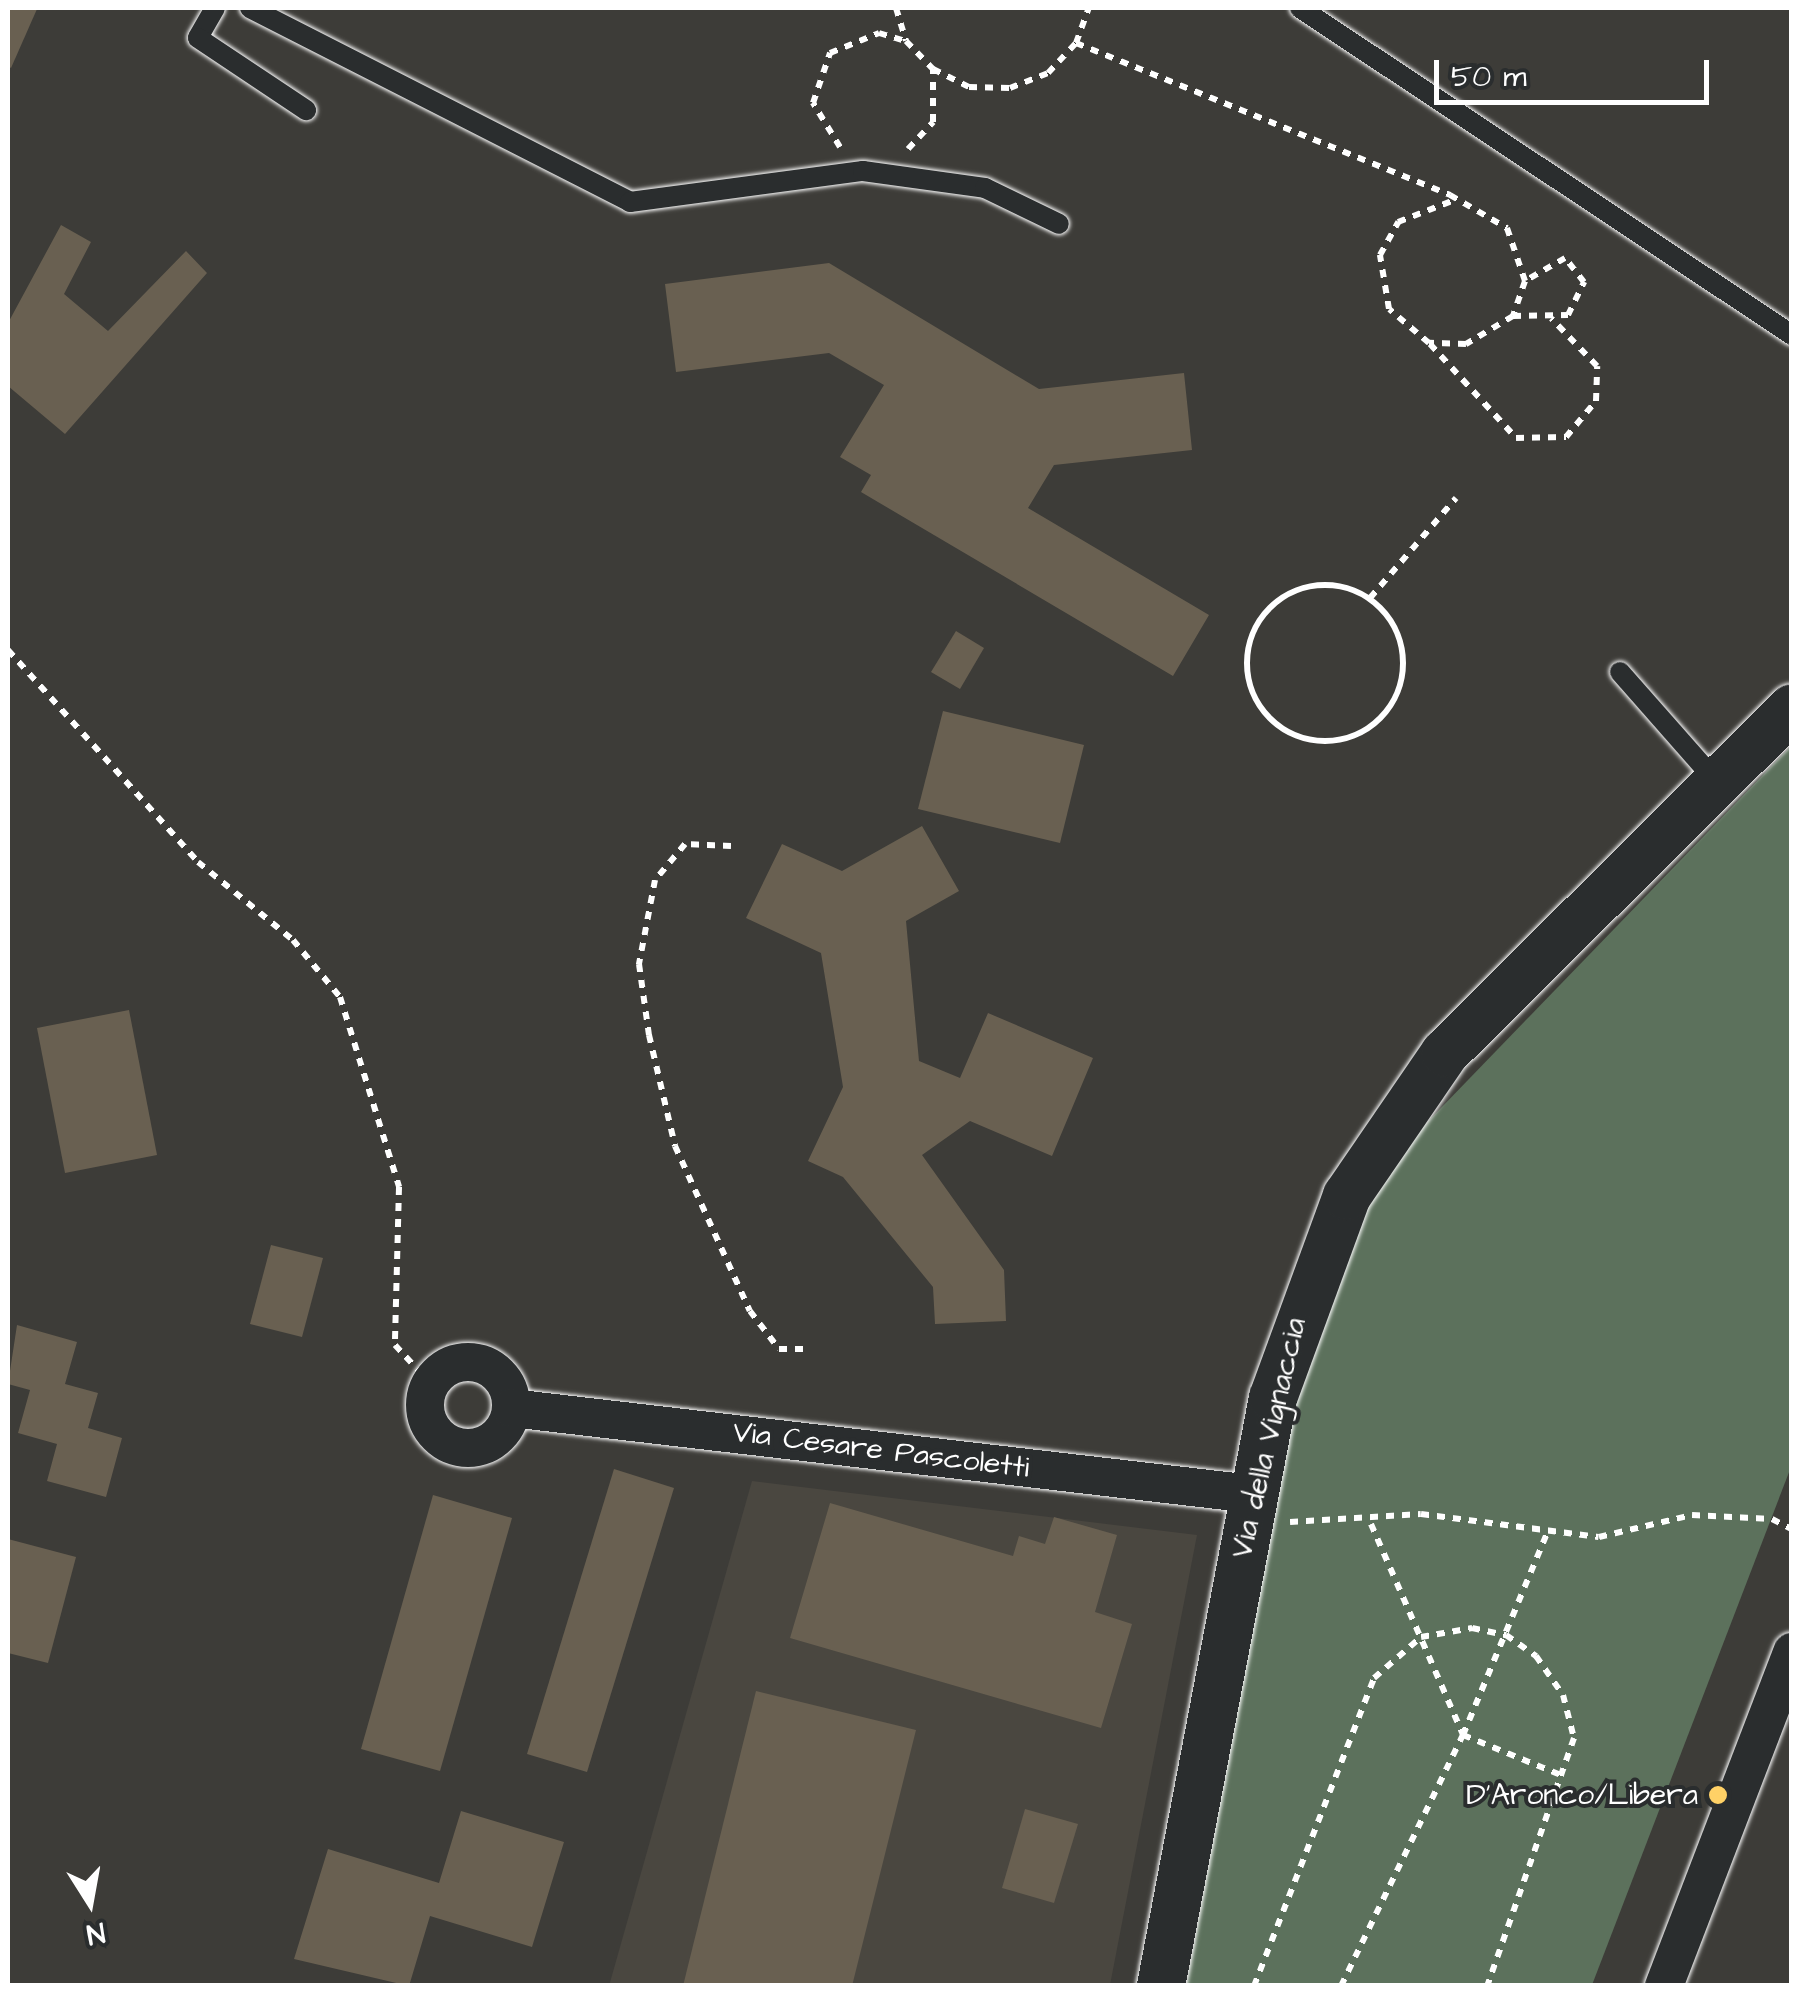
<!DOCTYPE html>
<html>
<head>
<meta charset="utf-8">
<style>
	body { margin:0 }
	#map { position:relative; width:1799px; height:1993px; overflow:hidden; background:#3d3c38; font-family:"Architects Daughter",sans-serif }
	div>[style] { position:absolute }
	.built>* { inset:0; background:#4a4740 }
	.green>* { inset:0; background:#5c715c }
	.building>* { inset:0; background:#696051 }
	.path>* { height:6px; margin-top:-3px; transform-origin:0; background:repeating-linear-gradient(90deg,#fff 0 8px,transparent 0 16px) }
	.path>.ring { margin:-3px; padding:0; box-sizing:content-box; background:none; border:6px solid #fff; border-radius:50% }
	.roads { filter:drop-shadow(0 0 2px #fff) drop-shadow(0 0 2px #fff) }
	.service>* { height:20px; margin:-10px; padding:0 10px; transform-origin:10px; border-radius:10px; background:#2a2d2e }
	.minor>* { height:38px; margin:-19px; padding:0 19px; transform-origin:19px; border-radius:19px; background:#2a2d2e }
	.minor>.ring { margin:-19px; padding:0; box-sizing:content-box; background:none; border:38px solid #2a2d2e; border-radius:50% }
	.tertiary>* { height:48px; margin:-24px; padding:0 24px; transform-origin:24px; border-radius:24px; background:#2a2d2e }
	.dots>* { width:28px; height:28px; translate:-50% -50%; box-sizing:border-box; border:5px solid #2a2d2e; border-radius:50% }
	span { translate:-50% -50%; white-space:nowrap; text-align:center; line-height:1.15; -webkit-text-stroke:8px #2a2d2e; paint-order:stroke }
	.street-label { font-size:30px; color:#fff }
	.poi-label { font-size:30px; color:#fff }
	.right { translate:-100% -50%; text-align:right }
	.frame { position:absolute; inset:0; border:10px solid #fff; pointer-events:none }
	.north { position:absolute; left:40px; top:1853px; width:100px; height:100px; -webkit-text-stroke:8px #2a2d2e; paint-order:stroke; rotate:169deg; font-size:28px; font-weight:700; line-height:40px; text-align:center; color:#fff }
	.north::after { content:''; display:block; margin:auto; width:35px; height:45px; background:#fff; clip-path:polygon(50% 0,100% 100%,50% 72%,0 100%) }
	.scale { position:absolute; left:1434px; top:60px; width:275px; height:45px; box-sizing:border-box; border:5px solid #fff; border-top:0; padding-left:12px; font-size:30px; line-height:35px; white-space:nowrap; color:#fff; -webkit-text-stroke:8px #2a2d2e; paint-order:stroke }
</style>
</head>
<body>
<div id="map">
	<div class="built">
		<div style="clip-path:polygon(752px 1481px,1197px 1535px,1110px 1985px,609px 1986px)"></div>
	</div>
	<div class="green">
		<div style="clip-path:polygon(1791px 746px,1791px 1467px,1592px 1985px,1186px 1986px,1295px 1405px,1381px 1170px)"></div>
	</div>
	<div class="building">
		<div style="clip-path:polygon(8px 8px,37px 9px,11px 68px,8px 66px)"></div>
		<div style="clip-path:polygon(61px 225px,91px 242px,64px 294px,108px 331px,186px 251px,207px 273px,65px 434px,8px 386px,8px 323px)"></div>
		<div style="clip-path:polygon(829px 263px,1039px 389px,1184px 373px,1192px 450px,1054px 465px,1028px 508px,1209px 615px,1173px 676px,861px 492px,871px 475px,840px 457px,884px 385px,829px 353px,676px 372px,665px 284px)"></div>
		<div style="clip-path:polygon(956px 631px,984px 648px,960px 689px,931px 672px)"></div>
		<div style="clip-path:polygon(943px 711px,1084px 745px,1060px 843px,918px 809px)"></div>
		<div style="clip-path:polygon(922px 826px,959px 891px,906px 921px,919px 1061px,960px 1078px,988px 1013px,1093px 1058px,1052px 1156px,970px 1121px,922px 1155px,1004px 1270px,1006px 1321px,935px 1324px,933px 1287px,843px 1177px,808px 1161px,843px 1087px,821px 953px,746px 918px,782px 844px,842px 871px)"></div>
		<div style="clip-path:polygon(129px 1010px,157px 1155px,65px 1173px,37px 1028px)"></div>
		<div style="clip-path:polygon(271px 1245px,323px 1258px,302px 1337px,250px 1324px)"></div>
		<div style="clip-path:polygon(17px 1325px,77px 1342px,65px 1384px,98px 1393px,88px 1428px,122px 1438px,106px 1497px,47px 1481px,57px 1444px,18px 1433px,30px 1390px,8px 1384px)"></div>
		<div style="clip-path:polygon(614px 1469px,674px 1488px,587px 1772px,527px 1754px)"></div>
		<div style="clip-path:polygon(433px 1495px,512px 1518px,440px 1771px,361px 1749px)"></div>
		<div style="clip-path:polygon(830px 1503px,1013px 1556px,1019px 1536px,1045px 1544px,1054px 1517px,1117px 1535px,1095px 1612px,1132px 1624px,1101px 1728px,790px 1638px)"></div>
		<div style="clip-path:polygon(8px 1539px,76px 1557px,48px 1663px,8px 1653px)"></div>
		<div style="clip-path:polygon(756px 1691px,916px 1730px,852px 1986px,683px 1986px)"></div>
		<div style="clip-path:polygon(1025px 1809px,1078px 1824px,1054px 1903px,1002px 1888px)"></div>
		<div style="clip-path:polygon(461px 1811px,564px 1842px,532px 1947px,430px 1916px,409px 1986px,294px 1959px,328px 1849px,439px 1883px)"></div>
	</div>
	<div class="path">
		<div style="left:896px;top:8px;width:34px;rotate:73deg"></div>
		<div style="left:906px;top:41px;width:39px;rotate:46deg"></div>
		<div style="left:933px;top:69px;width:40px;rotate:26.6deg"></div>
		<div style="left:969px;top:87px;width:41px;rotate:1.4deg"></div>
		<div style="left:1010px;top:88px;width:41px;rotate:-21.5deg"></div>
		<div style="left:1048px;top:73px;width:41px;rotate:-47deg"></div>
		<div style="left:1076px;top:43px;width:37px;rotate:-70deg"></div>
		<div style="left:1076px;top:43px;width:404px;rotate:22.1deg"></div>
		<div style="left:1450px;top:195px;width:66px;rotate:30.1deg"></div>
		<div style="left:1507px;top:228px;width:56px;rotate:71.2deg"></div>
		<div style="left:1525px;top:281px;width:37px;rotate:109deg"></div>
		<div style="left:1513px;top:316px;width:55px;rotate:149.2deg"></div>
		<div style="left:1466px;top:344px;width:37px;rotate:-178deg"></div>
		<div style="left:1429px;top:343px;width:52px;rotate:-139.6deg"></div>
		<div style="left:1389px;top:309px;width:55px;rotate:-99.5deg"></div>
		<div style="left:1380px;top:255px;width:38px;rotate:-61deg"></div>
		<div style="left:1398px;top:222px;width:63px;rotate:-21.3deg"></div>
		<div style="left:840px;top:147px;width:52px;rotate:-121.5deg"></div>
		<div style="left:813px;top:103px;width:53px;rotate:-71.2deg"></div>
		<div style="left:830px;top:53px;width:53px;rotate:-22.2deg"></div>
		<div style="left:879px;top:33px;width:28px;rotate:17deg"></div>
		<div style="left:908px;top:149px;width:37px;rotate:-47deg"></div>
		<div style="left:933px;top:122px;width:53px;rotate:-90deg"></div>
		<div style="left:1513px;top:316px;width:55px;rotate:-1deg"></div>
		<div style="left:1568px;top:315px;width:37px;rotate:-64deg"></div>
		<div style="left:1584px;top:282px;width:31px;rotate:-128deg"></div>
		<div style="left:1565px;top:258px;width:46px;rotate:150.1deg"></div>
		<div style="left:1430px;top:344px;width:127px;rotate:47.5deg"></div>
		<div style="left:1516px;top:438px;width:50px;rotate:-1.1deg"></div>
		<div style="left:1566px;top:437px;width:47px;rotate:-50.2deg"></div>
		<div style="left:1596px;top:401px;width:35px;rotate:-88deg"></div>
		<div style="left:1597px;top:366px;width:66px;rotate:-133.8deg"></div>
		<div class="ring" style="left:1247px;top:585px;width:150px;height:150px"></div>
		<div style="left:1370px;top:598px;width:132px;rotate:-49.3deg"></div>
		<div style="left:8px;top:650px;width:285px;rotate:48.1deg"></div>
		<div style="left:198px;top:862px;width:123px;rotate:39.4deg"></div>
		<div style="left:293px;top:940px;width:74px;rotate:50.5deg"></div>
		<div style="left:340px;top:997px;width:199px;rotate:72.7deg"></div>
		<div style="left:399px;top:1187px;width:158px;rotate:91.5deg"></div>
		<div style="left:395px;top:1345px;width:53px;rotate:47.3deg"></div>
		<div style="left:731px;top:846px;width:46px;rotate:-177.5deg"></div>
		<div style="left:685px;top:844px;width:47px;rotate:129.8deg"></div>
		<div style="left:655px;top:880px;width:86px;rotate:100.8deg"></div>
		<div style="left:639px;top:964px;width:72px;rotate:82deg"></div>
		<div style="left:649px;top:1035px;width:114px;rotate:76.8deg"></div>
		<div style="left:675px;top:1146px;width:181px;rotate:65.6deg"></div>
		<div style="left:750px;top:1311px;width:48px;rotate:52.7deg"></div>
		<div style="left:779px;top:1349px;width:31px"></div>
		<div style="left:1290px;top:1522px;width:131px;rotate:-3.5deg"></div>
		<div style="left:1421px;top:1514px;width:179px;rotate:7.4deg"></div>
		<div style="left:1599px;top:1537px;width:96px;rotate:-13.3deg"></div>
		<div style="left:1692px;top:1515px;width:80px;rotate:2.9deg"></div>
		<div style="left:1772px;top:1519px;width:22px;rotate:27deg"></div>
		<div style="left:1371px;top:1524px;width:230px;rotate:66.4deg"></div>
		<div style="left:1463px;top:1735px;width:111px;rotate:22.2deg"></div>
		<div style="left:1254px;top:1986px;width:331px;rotate:-68.7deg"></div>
		<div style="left:1374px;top:1678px;width:62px;rotate:-41.1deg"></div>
		<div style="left:1421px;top:1637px;width:52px;rotate:-10deg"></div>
		<div style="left:1472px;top:1628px;width:35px;rotate:12deg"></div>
		<div style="left:1506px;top:1635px;width:37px;rotate:35deg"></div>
		<div style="left:1536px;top:1656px;width:47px;rotate:55.3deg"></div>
		<div style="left:1563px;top:1695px;width:44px;rotate:75.7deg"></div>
		<div style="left:1574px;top:1738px;width:263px;rotate:109.3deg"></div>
		<div style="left:1341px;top:1986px;width:279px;rotate:-64.1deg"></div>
		<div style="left:1463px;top:1735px;width:219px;rotate:-67.4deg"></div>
	</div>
	<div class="roads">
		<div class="service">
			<div style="left:215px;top:8px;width:34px;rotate:120deg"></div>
			<div style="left:198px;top:38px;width:130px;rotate:33.7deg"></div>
			<div style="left:250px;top:8px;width:427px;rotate:27deg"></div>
			<div style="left:630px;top:202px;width:235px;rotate:-7.6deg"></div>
			<div style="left:863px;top:171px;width:123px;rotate:7.9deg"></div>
			<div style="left:985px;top:188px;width:82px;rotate:25.9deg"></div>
			<div style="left:1300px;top:8px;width:591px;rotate:33.61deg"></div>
			<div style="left:1620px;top:672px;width:147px;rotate:48.6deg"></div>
		</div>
		<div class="minor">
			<div class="ring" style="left:425px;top:1362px;width:48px;height:48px"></div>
			<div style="left:511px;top:1408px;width:746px;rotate:6.62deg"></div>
			<div style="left:1664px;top:1986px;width:358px;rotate:-69deg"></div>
		</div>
		<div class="tertiary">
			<div style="left:1161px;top:1986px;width:599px;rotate:-79.22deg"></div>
			<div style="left:1273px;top:1398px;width:215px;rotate:-69.9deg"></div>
			<div style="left:1347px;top:1196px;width:173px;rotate:-55.6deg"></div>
			<div style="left:1445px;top:1053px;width:489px;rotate:-44.8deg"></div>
		</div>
	</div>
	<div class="dots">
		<div style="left:1718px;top:1795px;background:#ffd166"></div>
	</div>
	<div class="street-label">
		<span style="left:1269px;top:1438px;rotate:-77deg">Via della Vignaccia</span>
		<span style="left:881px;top:1450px;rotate:7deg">Via Cesare Pascoletti</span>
	</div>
	<div class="poi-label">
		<span class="right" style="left:1698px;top:1795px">D'Aronco/Libera</span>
	</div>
	<div class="frame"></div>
	<div class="north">N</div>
	<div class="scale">50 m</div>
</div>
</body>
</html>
